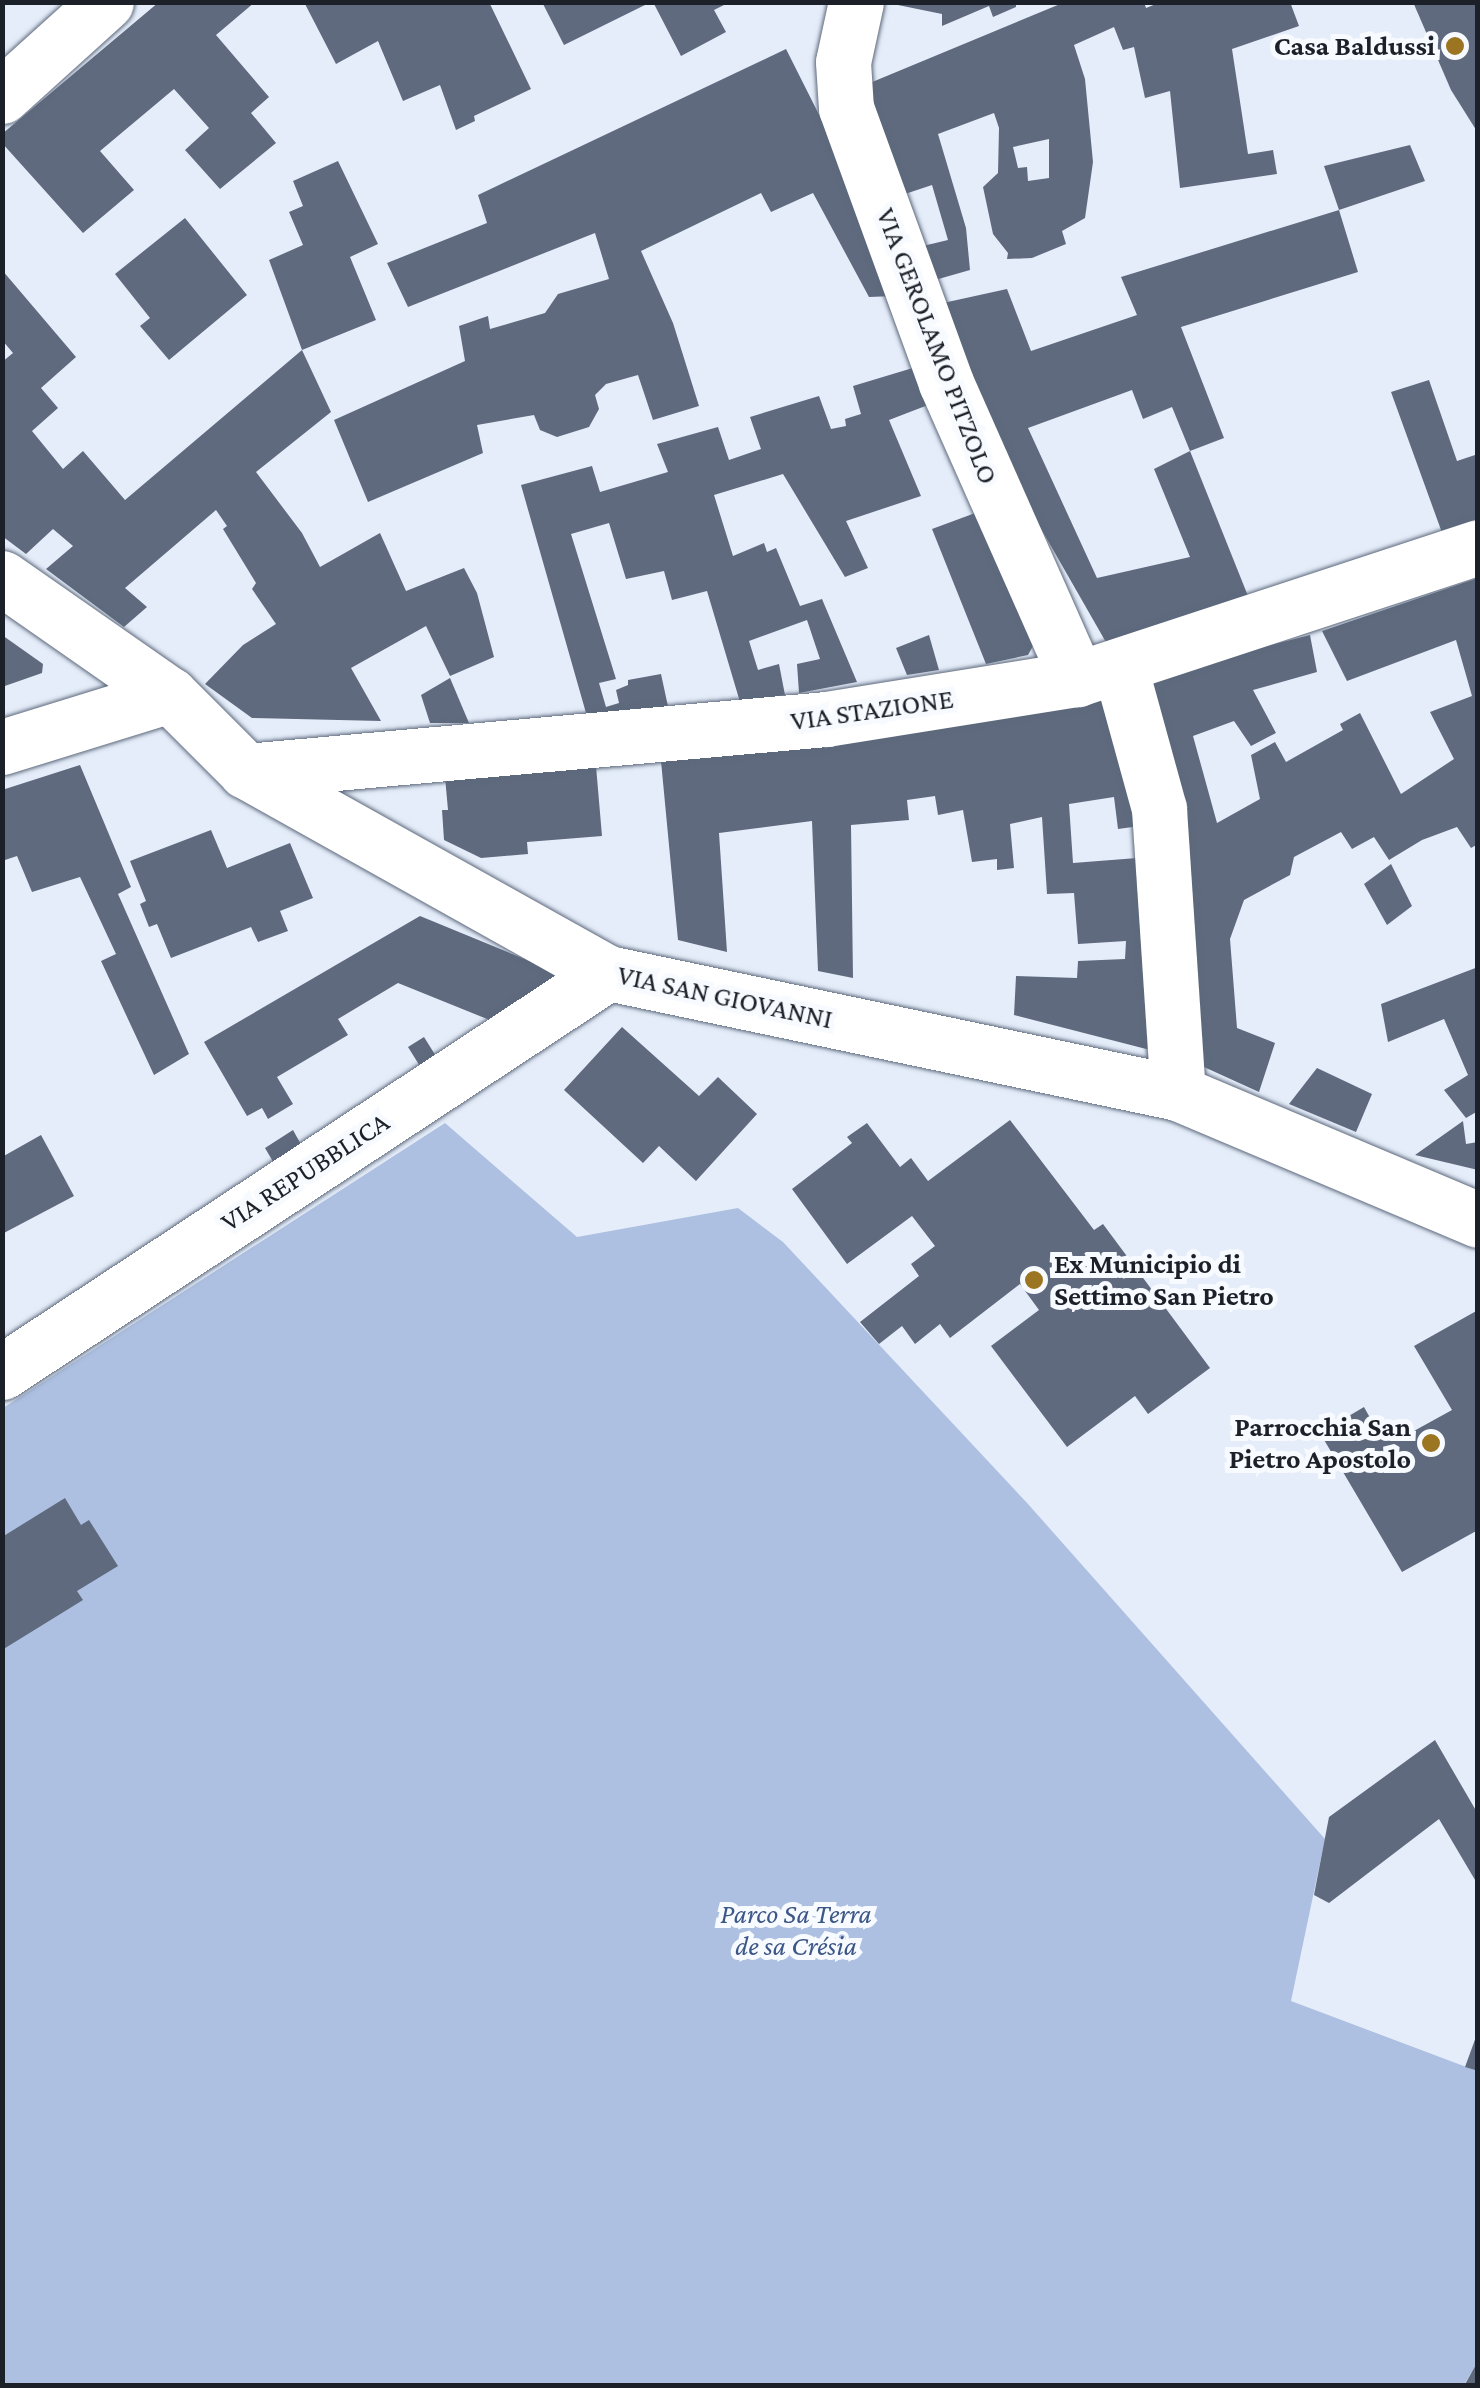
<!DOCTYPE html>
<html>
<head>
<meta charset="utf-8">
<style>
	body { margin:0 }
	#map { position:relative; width:1480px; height:2388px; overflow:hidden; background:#e5edfa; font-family:"Crimson Pro",serif }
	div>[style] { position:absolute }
	.green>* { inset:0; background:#adc0e1 }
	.building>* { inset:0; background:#5f6a7e }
	.roads { filter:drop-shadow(0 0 2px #5c687b) drop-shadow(0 0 2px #5c687b) }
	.street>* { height:55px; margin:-27.5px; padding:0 27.5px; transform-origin:27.5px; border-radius:27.5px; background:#fff }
	.secondary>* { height:55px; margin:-27.5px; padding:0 27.5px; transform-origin:27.5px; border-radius:27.5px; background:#fff }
	.dots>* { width:28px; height:28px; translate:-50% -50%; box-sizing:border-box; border:5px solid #f7fafe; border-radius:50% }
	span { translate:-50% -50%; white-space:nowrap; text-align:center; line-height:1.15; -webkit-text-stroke:10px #f7fafe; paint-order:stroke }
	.poi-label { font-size:28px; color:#1c2129; font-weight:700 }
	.right { translate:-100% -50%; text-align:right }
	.left { translate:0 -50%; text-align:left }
	.street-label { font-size:28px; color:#1c2129 }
	.park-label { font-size:28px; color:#3c5686; font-style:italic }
	.frame { position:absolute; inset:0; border:5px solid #1c2129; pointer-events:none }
</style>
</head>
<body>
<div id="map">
	<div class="green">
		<div style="clip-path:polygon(445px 1123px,577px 1237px,738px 1208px,783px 1242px,1028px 1504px,1325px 1839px,1291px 2001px,1477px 2071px,1478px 2361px,1464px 2385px,3px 2384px,3px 1408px)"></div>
	</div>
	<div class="building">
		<div style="clip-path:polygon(159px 2px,255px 2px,216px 35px,269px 97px,251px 113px,276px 143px,220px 189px,185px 150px,209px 128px,174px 89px,100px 151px,134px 190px,83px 233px,2px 143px,2px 134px)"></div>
		<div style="clip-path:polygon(304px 2px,489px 2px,531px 89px,474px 116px,475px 121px,456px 130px,440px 85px,403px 101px,378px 41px,336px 64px)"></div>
		<div style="clip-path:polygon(542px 2px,651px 2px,564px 45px)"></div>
		<div style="clip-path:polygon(653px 2px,730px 2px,714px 10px,726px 32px,681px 56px)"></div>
		<div style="clip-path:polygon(883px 2px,1016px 2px,1016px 7px,993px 17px,989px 6px,942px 26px,942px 14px)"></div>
		<div style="clip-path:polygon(evenodd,1065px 2px,1144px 2px,1146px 8px,1161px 2px,1290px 2px,1299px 26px,1232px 49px,1248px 154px,1273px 150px,1277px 174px,1180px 188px,1170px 91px,1145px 98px,1134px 47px,1123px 50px,1114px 27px,1074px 45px,1085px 79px,1093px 162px,1085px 218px,1062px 231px,1066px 244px,1032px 258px,1007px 259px,1008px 253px,993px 234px,983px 187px,998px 173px,999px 128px,994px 113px,938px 134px,966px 228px,970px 270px,935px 280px,923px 246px,948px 240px,932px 185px,905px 194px,865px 85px,1065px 2px,1049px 139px,1049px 178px,1028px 181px,1027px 167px,1018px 168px,1013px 147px,1049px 139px)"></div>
		<div style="clip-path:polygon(1413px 2px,1478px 2px,1478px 133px,1451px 90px)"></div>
		<div style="clip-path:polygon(786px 49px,876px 228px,894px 296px,869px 297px,813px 193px,771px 212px,761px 193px,641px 251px,673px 323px,699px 406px,653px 420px,638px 375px,606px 384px,595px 395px,599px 409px,589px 427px,557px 437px,540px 430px,534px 415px,477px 425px,483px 453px,368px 502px,334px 420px,465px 361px,459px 326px,488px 316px,490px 329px,545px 313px,558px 294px,609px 279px,595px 233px,408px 307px,387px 263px,487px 223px,478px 195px)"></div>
		<div style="clip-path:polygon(1410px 145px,1425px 181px,1339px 210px,1324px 166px)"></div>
		<div style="clip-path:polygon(338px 161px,378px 244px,350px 257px,376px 320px,302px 350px,269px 260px,303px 245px,289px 212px,303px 206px,293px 181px)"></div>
		<div style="clip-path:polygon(1339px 210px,1358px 272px,1181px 327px,1224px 438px,1190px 451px,1172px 407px,1143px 419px,1132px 390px,1028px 428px,1097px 578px,1190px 557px,1154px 469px,1190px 451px,1254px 611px,1107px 644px,992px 443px,943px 303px,1007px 289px,1031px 351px,1137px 315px,1121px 277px)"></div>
		<div style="clip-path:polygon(185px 218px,247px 295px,169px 360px,140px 326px,150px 318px,115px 274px)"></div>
		<div style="clip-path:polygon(2px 270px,76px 357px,41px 388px,58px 408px,32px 431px,63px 469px,83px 451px,125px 500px,302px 350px,331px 412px,256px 472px,302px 533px,320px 567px,380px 533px,406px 591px,464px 568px,477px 593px,494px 657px,450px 676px,426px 626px,351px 668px,381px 721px,252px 718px,205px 684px,243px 645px,276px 624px,252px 589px,256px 583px,223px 529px,227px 526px,216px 510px,125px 588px,147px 607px,124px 627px,46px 569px,73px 546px,53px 529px,26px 554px,2px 536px,2px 362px,13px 353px,2px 340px)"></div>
		<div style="clip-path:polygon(926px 364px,941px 400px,889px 420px,921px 496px,846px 521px,868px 568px,845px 577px,783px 474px,714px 495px,733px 556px,764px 543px,767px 552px,776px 548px,800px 606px,822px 599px,857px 682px,799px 693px,797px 664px,820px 659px,807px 620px,749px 641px,758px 670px,779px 664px,785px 695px,740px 702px,707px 591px,672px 600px,664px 571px,626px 579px,609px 523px,571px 534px,616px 679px,599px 683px,606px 707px,619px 703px,616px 690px,628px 685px,628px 680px,661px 674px,669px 711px,588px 720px,521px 485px,592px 466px,600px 492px,668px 472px,657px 444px,718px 427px,729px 460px,761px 449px,750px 417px,819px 396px,831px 429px,846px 426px,845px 419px,861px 414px,853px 386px)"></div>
		<div style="clip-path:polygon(1429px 380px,1457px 461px,1478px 454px,1478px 542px,1449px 552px,1391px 392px)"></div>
		<div style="clip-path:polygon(986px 509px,1039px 635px,1028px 655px,986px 664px,932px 529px)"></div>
		<div style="clip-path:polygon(1478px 578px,1478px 844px,1471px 848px,1457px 827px,1422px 840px,1389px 860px,1374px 837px,1352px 849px,1341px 832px,1294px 857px,1290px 875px,1244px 900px,1230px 939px,1237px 1028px,1275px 1043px,1259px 1092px,1193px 1062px,1142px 678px,1310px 635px,1317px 672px,1253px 690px,1276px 733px,1251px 746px,1234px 721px,1193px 736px,1217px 823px,1260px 799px,1251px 755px,1275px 742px,1286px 762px,1343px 730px,1340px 724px,1360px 713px,1401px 794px,1454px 759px,1430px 712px,1472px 696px,1456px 640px,1347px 681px,1322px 631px)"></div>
		<div style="clip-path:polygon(2px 635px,43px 664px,42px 673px,2px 687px)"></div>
		<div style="clip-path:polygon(929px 635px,939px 670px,907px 675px,896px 648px)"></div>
		<div style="clip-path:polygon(450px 678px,469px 723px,430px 723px,421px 695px)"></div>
		<div style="clip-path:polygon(1105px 699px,1147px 825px,1118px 829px,1114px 797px,1069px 804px,1073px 863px,1150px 857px,1154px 1051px,1014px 1015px,1016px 976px,1077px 978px,1078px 961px,1125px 959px,1126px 941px,1078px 944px,1074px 893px,1047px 894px,1042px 817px,1010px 824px,1014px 868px,997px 870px,997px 859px,972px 862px,963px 810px,938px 815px,935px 796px,907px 800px,909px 820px,851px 825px,853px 978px,818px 971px,812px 821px,719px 833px,727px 952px,678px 940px,661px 761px)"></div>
		<div style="clip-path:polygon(80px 765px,131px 887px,118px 894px,189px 1054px,154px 1075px,101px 961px,116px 954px,80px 877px,32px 892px,17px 856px,2px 861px,2px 790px)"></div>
		<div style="clip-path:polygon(596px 766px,602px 836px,527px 842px,528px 854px,481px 858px,444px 840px,442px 810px,448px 810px,445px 777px)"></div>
		<div style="clip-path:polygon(211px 830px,227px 868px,290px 843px,313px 898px,280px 911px,288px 931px,258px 942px,251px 927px,171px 958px,157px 924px,149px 927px,140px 904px,146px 901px,130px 861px)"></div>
		<div style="clip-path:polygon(1391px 864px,1412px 906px,1387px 925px,1364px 884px)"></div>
		<div style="clip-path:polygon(420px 916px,568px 977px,497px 1023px,398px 983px,338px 1019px,348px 1035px,277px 1077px,293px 1104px,268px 1119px,262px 1108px,247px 1116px,204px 1042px)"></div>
		<div style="clip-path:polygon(1478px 967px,1478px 1111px,1466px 1118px,1444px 1090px,1468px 1075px,1444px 1019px,1388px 1042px,1381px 1004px)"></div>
		<div style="clip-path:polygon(622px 1027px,699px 1096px,718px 1077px,757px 1114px,696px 1181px,659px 1146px,643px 1163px,564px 1090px)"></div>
		<div style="clip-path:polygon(424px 1037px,439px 1061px,423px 1071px,408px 1047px)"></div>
		<div style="clip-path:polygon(1317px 1068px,1372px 1094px,1356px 1132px,1289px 1104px)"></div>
		<div style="clip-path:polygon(1010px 1120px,1094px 1230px,1103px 1224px,1210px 1368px,1148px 1414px,1135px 1396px,1067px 1447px,991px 1346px,1039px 1310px,1020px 1284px,950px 1338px,940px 1324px,915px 1344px,902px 1326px,879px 1344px,860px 1322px,919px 1276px,911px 1264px,935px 1246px,912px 1216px,847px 1264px,792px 1189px,852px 1143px,847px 1137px,867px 1123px,900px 1167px,911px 1158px,928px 1181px)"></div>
		<div style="clip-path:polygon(1463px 1121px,1466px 1144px,1478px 1142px,1478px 1170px,1415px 1155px)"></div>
		<div style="clip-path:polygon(293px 1130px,303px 1148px,275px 1165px,265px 1148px)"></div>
		<div style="clip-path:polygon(41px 1135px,74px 1196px,2px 1234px,2px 1157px)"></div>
		<div style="clip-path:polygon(1478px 1310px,1478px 1530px,1402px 1572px,1320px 1433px,1364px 1407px,1379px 1434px,1390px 1420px,1402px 1425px,1403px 1437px,1452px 1410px,1414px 1346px)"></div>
		<div style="clip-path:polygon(65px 1498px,81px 1525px,89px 1520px,118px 1566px,77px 1591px,83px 1600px,2px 1650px,2px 1537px)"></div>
		<div style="clip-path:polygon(1435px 1740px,1478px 1814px,1478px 1885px,1439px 1819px,1329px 1903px,1314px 1895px,1329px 1817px)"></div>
		<div style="clip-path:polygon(1477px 2034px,1478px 2034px,1478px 2071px,1465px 2067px)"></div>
		<div style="clip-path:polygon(1478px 2361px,1478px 2386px,1464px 2386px)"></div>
	</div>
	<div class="roads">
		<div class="street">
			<div style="left:856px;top:2px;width:61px;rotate:102.2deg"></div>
			<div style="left:843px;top:62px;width:46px;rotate:86.3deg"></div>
			<div style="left:846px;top:108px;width:293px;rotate:70deg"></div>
			<div style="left:946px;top:383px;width:324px;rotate:66.1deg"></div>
			<div style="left:2px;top:96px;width:140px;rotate:-42.1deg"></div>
			<div style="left:1120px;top:667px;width:147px;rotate:74.6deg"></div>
			<div style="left:1159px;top:809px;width:285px;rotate:86.2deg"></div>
			<div style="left:170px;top:695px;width:107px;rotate:45deg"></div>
			<div style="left:246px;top:771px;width:415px;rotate:29.2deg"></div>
			<div style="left:608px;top:973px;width:582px;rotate:11.89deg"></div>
			<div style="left:1178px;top:1093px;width:326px;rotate:22.9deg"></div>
			<div style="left:246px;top:771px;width:582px;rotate:-5.12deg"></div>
			<div style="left:826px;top:719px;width:254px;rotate:-9.1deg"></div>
			<div style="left:1077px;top:679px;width:422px;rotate:-18.2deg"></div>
			<div style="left:2px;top:1372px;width:726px;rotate:-33.36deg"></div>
		</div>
		<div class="secondary">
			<div style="left:2px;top:578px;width:205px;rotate:34.9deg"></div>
			<div style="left:2px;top:747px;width:176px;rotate:-17.2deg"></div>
		</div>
	</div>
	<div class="dots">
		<div style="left:1455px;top:46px;background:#9c7522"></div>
		<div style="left:1034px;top:1280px;background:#9c7522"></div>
		<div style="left:1431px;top:1443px;background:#9c7522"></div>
	</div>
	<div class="poi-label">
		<span class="right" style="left:1435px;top:46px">Casa Baldussi</span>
		<span class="left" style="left:1054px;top:1280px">Ex Municipio di<br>Settimo San Pietro</span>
		<span class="right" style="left:1411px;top:1443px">Parrocchia San<br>Pietro Apostolo</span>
	</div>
	<div class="street-label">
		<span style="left:937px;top:346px;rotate:69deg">VIA GEROLAMO PITZOLO</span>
		<span style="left:872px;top:710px;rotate:-8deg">VIA STAZIONE</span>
		<span style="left:725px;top:997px;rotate:12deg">VIA SAN GIOVANNI</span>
		<span style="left:305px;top:1172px;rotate:-33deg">VIA REPUBBLICA</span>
	</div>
	<div class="park-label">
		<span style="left:796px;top:1930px">Parco Sa Terra<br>de sa Crésia</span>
	</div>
	<div class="frame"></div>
</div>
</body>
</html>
